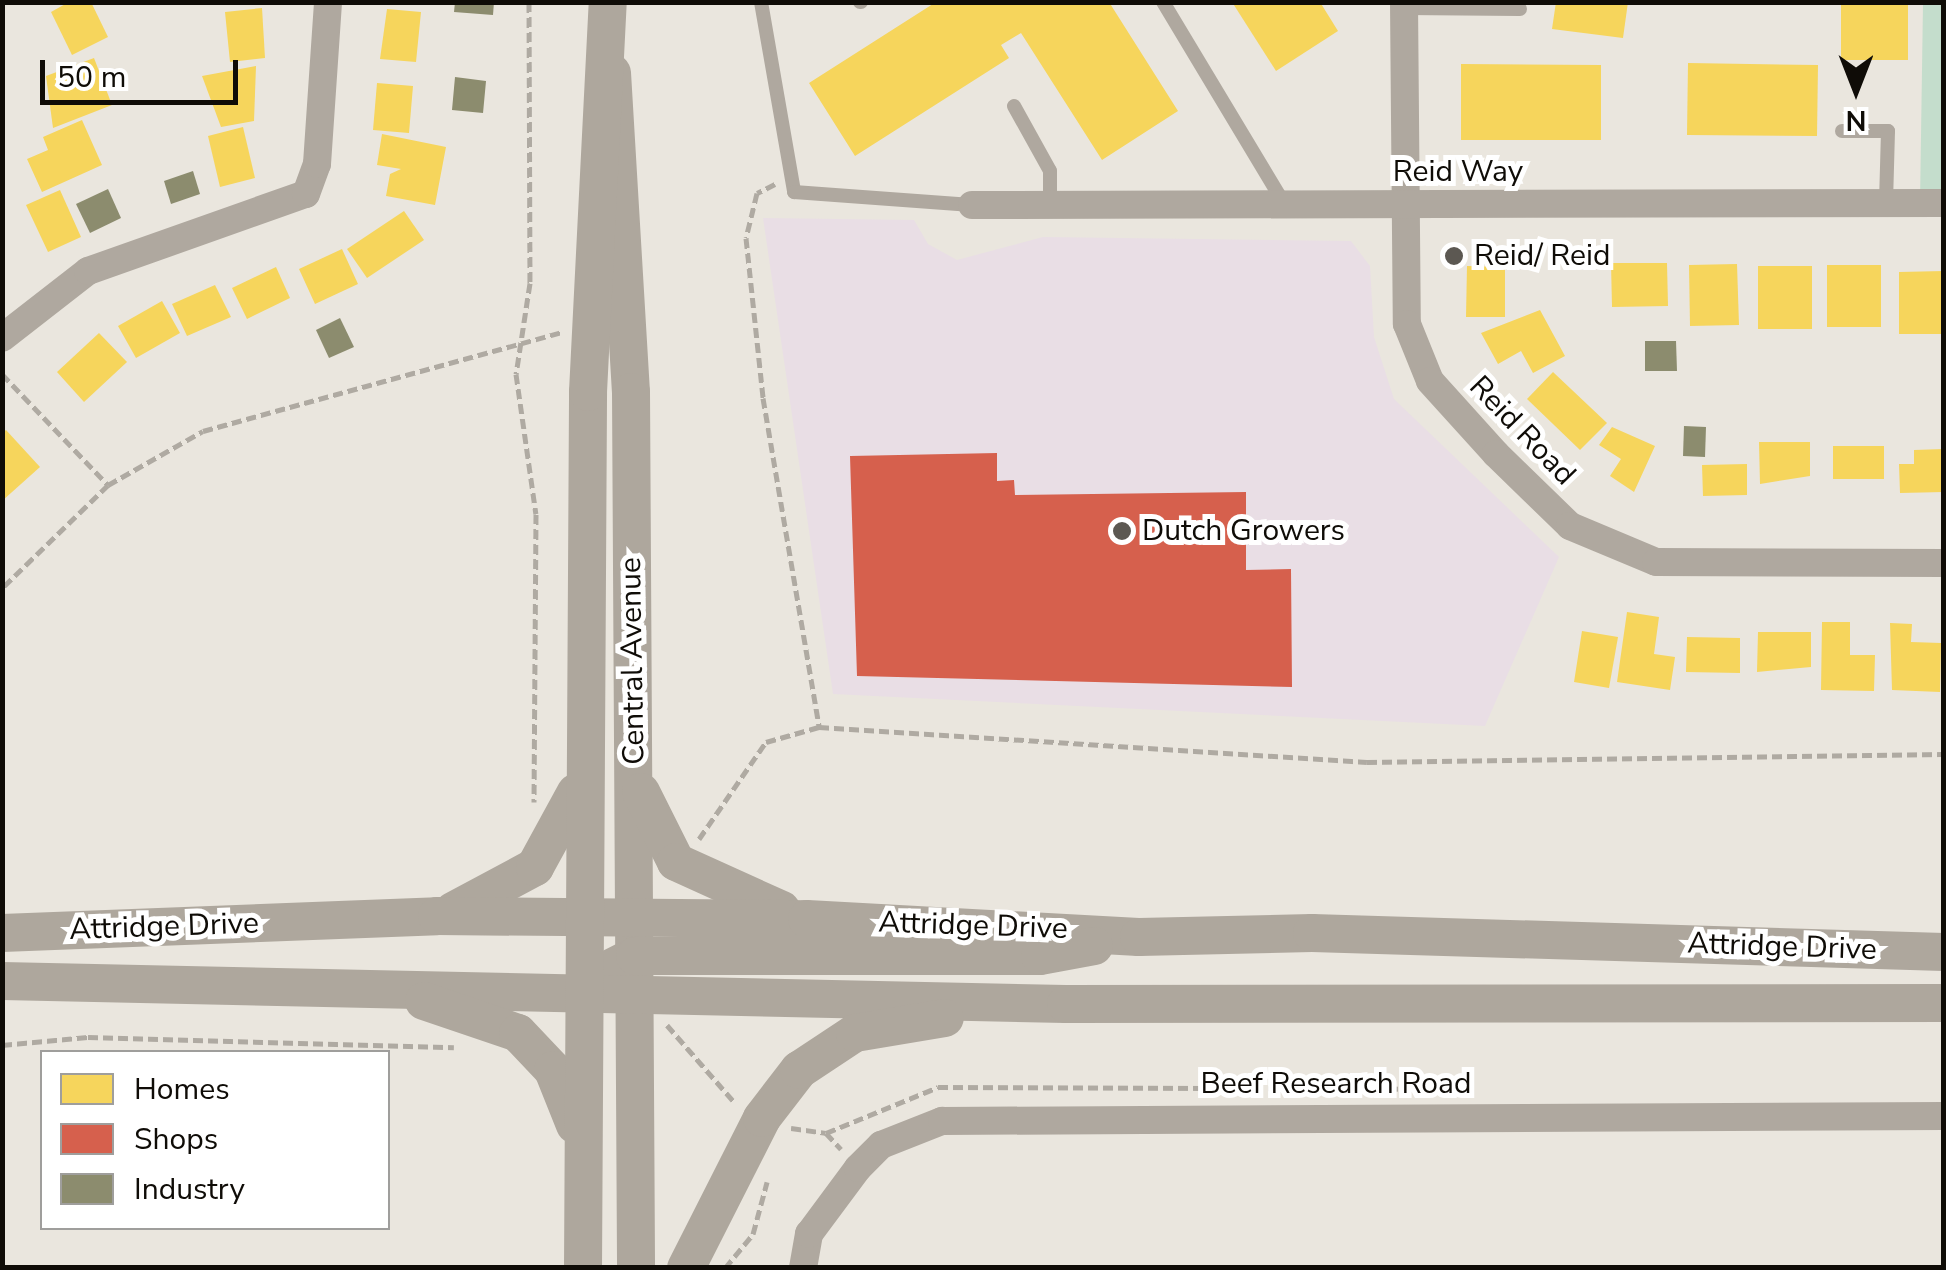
<!DOCTYPE html>
<html>
<head>
<meta charset="utf-8">
<style>
	body { margin:0 }
	#map { position:relative; width:1946px; height:1270px; overflow:hidden; background:#eae6de; font-family:"Nunito Sans",sans-serif }
	div>[style] { position:absolute }
	.commercial>* { inset:0; background:#e9dee5 }
	.green>* { inset:0; background:#c4ddcc }
	.homes>* { inset:0; background:#f6d55c }
	.shops>* { inset:0; background:#d6604d }
	.industry>* { inset:0; background:#8c8c6e }
	.path>* { height:5px; margin-top:-2.5px; transform-origin:0; background:repeating-linear-gradient(90deg,#afaaa2 0 10px,transparent 0 15px) }
	.lane>* { height:14px; margin:-7px; padding:0 7px; transform-origin:7px; border-radius:7px; background:#afa89f }
	.street>* { height:28px; margin:-14px; padding:0 14px; transform-origin:14px; border-radius:14px; background:#afa89f }
	.secondary>* { height:38px; margin:-19px; padding:0 19px; transform-origin:19px; border-radius:19px; background:#aea79d }
	.dots>* { width:28px; height:28px; translate:-50% -50%; box-sizing:border-box; border:5px solid #fff; border-radius:50% }
	span { translate:-50% -50%; white-space:nowrap; text-align:center; line-height:1.15; -webkit-text-stroke:10px #fff; paint-order:stroke }
	.street-label { font-size:30px; color:#0f0c07 }
	.poi-label { font-size:30px; color:#0f0c07 }
	.left { translate:0 -50%; text-align:left }
	.frame { position:absolute; inset:0; border:5px solid #0f0c07; pointer-events:none }
	.legend { position:absolute; left:40px; top:1050px; width:350px; height:180px; box-sizing:border-box; background:#fff; border:2px solid #9f9e9c; margin:0; padding:12px 18px; list-style:none; font-size:30px; color:#0f0c07 }
	.legend li { display:flex; align-items:center; gap:20px; height:50px }
	.legend b { width:50px; border:2px solid #9f9e9c }
	.north { position:absolute; left:1806px; top:40px; width:100px; height:100px; -webkit-text-stroke:8px #fff; paint-order:stroke; rotate:180deg; font-size:28px; font-weight:700; line-height:40px; text-align:center; color:#0f0c07 }
	.north::after { content:''; display:block; margin:auto; width:35px; height:45px; background:#0f0c07; clip-path:polygon(50% 0,100% 100%,50% 72%,0 100%) }
	.scale { position:absolute; left:40px; top:60px; width:198px; height:45px; box-sizing:border-box; border:5px solid #0f0c07; border-top:0; padding-left:12px; font-size:30px; line-height:35px; white-space:nowrap; color:#0f0c07; -webkit-text-stroke:8px #fff; paint-order:stroke }
</style>
</head>
<body>
<div id="map">
	<div class="commercial">
		<div style="clip-path:polygon(763px 218px,914px 220px,928px 244px,957px 260px,1043px 237px,1351px 241px,1370px 266px,1374px 337px,1394px 399px,1559px 557px,1485px 726px,833px 694px)"></div>
	</div>
	<div class="green">
		<div style="clip-path:polygon(1923px 3px,1943px 3px,1943px 203px,1920px 203px)"></div>
	</div>
	<div class="homes">
		<div style="clip-path:polygon(69px 2px,91px 2px,108px 37px,72px 55px,51px 12px)"></div>
		<div style="clip-path:polygon(936px 2px,1109px 2px,1178px 111px,1102px 160px,1021px 33px,1001px 45px,1009px 58px,855px 156px,809px 83px)"></div>
		<div style="clip-path:polygon(1232px 2px,1320px 2px,1338px 31px,1276px 71px)"></div>
		<div style="clip-path:polygon(1556px 2px,1628px 2px,1623px 38px,1552px 29px)"></div>
		<div style="clip-path:polygon(1841px 2px,1908px 2px,1908px 60px,1841px 60px)"></div>
		<div style="clip-path:polygon(262px 8px,265px 58px,230px 62px,225px 12px)"></div>
		<div style="clip-path:polygon(387px 9px,421px 12px,416px 62px,380px 59px)"></div>
		<div style="clip-path:polygon(94px 58px,112px 105px,53px 128px,46px 76px)"></div>
		<div style="clip-path:polygon(1688px 63px,1818px 65px,1817px 136px,1687px 135px)"></div>
		<div style="clip-path:polygon(1461px 64px,1601px 65px,1601px 140px,1461px 140px)"></div>
		<div style="clip-path:polygon(256px 66px,254px 121px,221px 127px,202px 76px)"></div>
		<div style="clip-path:polygon(377px 83px,413px 86px,409px 133px,373px 130px)"></div>
		<div style="clip-path:polygon(82px 120px,102px 165px,42px 192px,27px 159px,48px 150px,43px 137px)"></div>
		<div style="clip-path:polygon(243px 127px,255px 178px,220px 187px,208px 136px)"></div>
		<div style="clip-path:polygon(382px 134px,446px 147px,435px 205px,386px 196px,390px 174px,401px 169px,377px 165px)"></div>
		<div style="clip-path:polygon(60px 190px,81px 237px,48px 252px,26px 205px)"></div>
		<div style="clip-path:polygon(404px 211px,424px 240px,367px 278px,347px 249px)"></div>
		<div style="clip-path:polygon(342px 249px,358px 284px,315px 304px,299px 269px)"></div>
		<div style="clip-path:polygon(1611px 263px,1667px 263px,1668px 306px,1612px 307px)"></div>
		<div style="clip-path:polygon(1737px 264px,1739px 325px,1690px 326px,1689px 265px)"></div>
		<div style="clip-path:polygon(1827px 265px,1881px 265px,1881px 327px,1827px 327px)"></div>
		<div style="clip-path:polygon(1467px 266px,1505px 267px,1505px 317px,1466px 317px)"></div>
		<div style="clip-path:polygon(1758px 266px,1812px 266px,1812px 329px,1758px 329px)"></div>
		<div style="clip-path:polygon(276px 267px,290px 298px,247px 319px,232px 288px)"></div>
		<div style="clip-path:polygon(1944px 271px,1944px 334px,1899px 334px,1899px 272px)"></div>
		<div style="clip-path:polygon(215px 285px,231px 317px,187px 336px,172px 304px)"></div>
		<div style="clip-path:polygon(162px 301px,180px 333px,136px 358px,118px 326px)"></div>
		<div style="clip-path:polygon(1540px 310px,1565px 356px,1533px 373px,1521px 351px,1498px 364px,1481px 333px)"></div>
		<div style="clip-path:polygon(99px 333px,127px 362px,84px 402px,57px 372px)"></div>
		<div style="clip-path:polygon(1553px 372px,1607px 423px,1580px 450px,1527px 399px)"></div>
		<div style="clip-path:polygon(1612px 427px,1655px 446px,1634px 492px,1610px 476px,1621px 459px,1599px 445px)"></div>
		<div style="clip-path:polygon(6px 430px,40px 467px,2px 501px,2px 433px)"></div>
		<div style="clip-path:polygon(1759px 442px,1810px 442px,1810px 476px,1760px 484px)"></div>
		<div style="clip-path:polygon(1833px 446px,1884px 446px,1884px 479px,1833px 479px)"></div>
		<div style="clip-path:polygon(1944px 449px,1944px 492px,1900px 493px,1899px 464px,1914px 464px,1914px 450px)"></div>
		<div style="clip-path:polygon(1747px 464px,1747px 495px,1703px 496px,1702px 465px)"></div>
		<div style="clip-path:polygon(1627px 612px,1659px 617px,1654px 654px,1675px 657px,1670px 690px,1617px 682px)"></div>
		<div style="clip-path:polygon(1822px 622px,1850px 622px,1850px 655px,1875px 655px,1874px 691px,1821px 690px)"></div>
		<div style="clip-path:polygon(1890px 623px,1912px 624px,1911px 642px,1941px 643px,1940px 692px,1892px 690px)"></div>
		<div style="clip-path:polygon(1582px 631px,1618px 637px,1609px 688px,1574px 682px)"></div>
		<div style="clip-path:polygon(1758px 632px,1811px 632px,1811px 667px,1757px 672px)"></div>
		<div style="clip-path:polygon(1687px 637px,1740px 638px,1740px 673px,1686px 672px)"></div>
	</div>
	<div class="shops">
		<div style="clip-path:polygon(997px 453px,997px 481px,1014px 480px,1015px 495px,1246px 492px,1246px 570px,1291px 569px,1292px 687px,857px 676px,850px 456px)"></div>
	</div>
	<div class="industry">
		<div style="clip-path:polygon(455px 2px,494px 2px,493px 15px,454px 12px)"></div>
		<div style="clip-path:polygon(455px 77px,486px 81px,483px 113px,452px 110px)"></div>
		<div style="clip-path:polygon(193px 171px,200px 194px,171px 204px,164px 181px)"></div>
		<div style="clip-path:polygon(108px 189px,121px 218px,90px 233px,76px 204px)"></div>
		<div style="clip-path:polygon(340px 318px,354px 347px,329px 358px,316px 330px)"></div>
		<div style="clip-path:polygon(1645px 341px,1676px 341px,1677px 371px,1645px 371px)"></div>
		<div style="clip-path:polygon(1684px 426px,1706px 427px,1705px 457px,1683px 456px)"></div>
	</div>
	<div class="path">
		<div style="left:529px;top:2px;width:281px;rotate:89.8deg"></div>
		<div style="left:530px;top:283px;width:92px;rotate:98.7deg"></div>
		<div style="left:516px;top:374px;width:141px;rotate:81.9deg"></div>
		<div style="left:536px;top:514px;width:288px;rotate:90.4deg"></div>
		<div style="left:775px;top:184px;width:20px;rotate:153deg"></div>
		<div style="left:757px;top:193px;width:46px;rotate:103.7deg"></div>
		<div style="left:746px;top:238px;width:161px;rotate:83.9deg"></div>
		<div style="left:763px;top:398px;width:334px;rotate:80.3deg"></div>
		<div style="left:2px;top:374px;width:153px;rotate:46.3deg"></div>
		<div style="left:108px;top:485px;width:148px;rotate:135.8deg"></div>
		<div style="left:108px;top:485px;width:109px;rotate:-29.6deg"></div>
		<div style="left:203px;top:431px;width:372px;rotate:-15.4deg"></div>
		<div style="left:699px;top:839px;width:118px;rotate:-55.4deg"></div>
		<div style="left:766px;top:742px;width:55px;rotate:-15.8deg"></div>
		<div style="left:819px;top:727px;width:549px;rotate:3.65deg"></div>
		<div style="left:1367px;top:762px;width:577px;rotate:-0.79deg"></div>
		<div style="left:667px;top:1025px;width:103px;rotate:48.9deg"></div>
		<div style="left:2px;top:1045px;width:86px;rotate:-5.3deg"></div>
		<div style="left:88px;top:1037px;width:366px;rotate:1.6deg"></div>
		<div style="left:791px;top:1128px;width:35px;rotate:8deg"></div>
		<div style="left:826px;top:1133px;width:121px;rotate:-22.3deg"></div>
		<div style="left:938px;top:1087px;width:482px;rotate:0.2deg"></div>
		<div style="left:826px;top:1133px;width:22px;rotate:47deg"></div>
		<div style="left:725px;top:1268px;width:44px;rotate:-50.5deg"></div>
		<div style="left:753px;top:1234px;width:54px;rotate:-74.9deg"></div>
	</div>
	<div class="lane">
		<div style="left:761px;top:2px;width:193px;rotate:80.1deg"></div>
		<div style="left:794px;top:192px;width:178px;rotate:4.2deg"></div>
		<div style="left:860px;top:2px;width:1px"></div>
		<div style="left:1163px;top:2px;width:237px;rotate:59deg"></div>
		<div style="left:1405px;top:8px;width:115px;rotate:0.5deg"></div>
		<div style="left:1014px;top:106px;width:74px;rotate:61deg"></div>
		<div style="left:1050px;top:171px;width:34px;rotate:90deg"></div>
		<div style="left:1842px;top:131px;width:46px"></div>
		<div style="left:1888px;top:131px;width:72px;rotate:91.6deg"></div>
	</div>
	<div class="street">
		<div style="left:1404px;top:2px;width:322px;rotate:89.5deg"></div>
		<div style="left:1407px;top:324px;width:61px;rotate:68deg"></div>
		<div style="left:1430px;top:381px;width:98px;rotate:47.9deg"></div>
		<div style="left:1496px;top:454px;width:103px;rotate:44.2deg"></div>
		<div style="left:1570px;top:526px;width:93px;rotate:22.7deg"></div>
		<div style="left:1656px;top:562px;width:288px;rotate:0.2deg"></div>
		<div style="left:972px;top:205px;width:972px;rotate:-0.12deg"></div>
		<div style="left:2px;top:338px;width:109px;rotate:-37.9deg"></div>
		<div style="left:88px;top:271px;width:231px;rotate:-19.5deg"></div>
		<div style="left:306px;top:194px;width:32px;rotate:-70deg"></div>
		<div style="left:317px;top:164px;width:162px;rotate:-86.1deg"></div>
		<div style="left:803px;top:1268px;width:35px;rotate:-80deg"></div>
		<div style="left:809px;top:1234px;width:82px;rotate:-53.4deg"></div>
		<div style="left:858px;top:1168px;width:33px;rotate:-45deg"></div>
		<div style="left:881px;top:1145px;width:66px;rotate:-21.5deg"></div>
		<div style="left:942px;top:1121px;width:1002px;rotate:-0.29deg"></div>
	</div>
	<div class="secondary">
		<div style="left:612px;top:73px;width:320px;rotate:86.6deg"></div>
		<div style="left:631px;top:392px;width:876px;rotate:89.67deg"></div>
		<div style="left:641px;top:792px;width:78px;rotate:63.4deg"></div>
		<div style="left:676px;top:862px;width:116px;rotate:24.4deg"></div>
		<div style="left:453px;top:911px;width:93px;rotate:-28.2deg"></div>
		<div style="left:535px;top:867px;width:85px;rotate:-61.3deg"></div>
		<div style="left:2px;top:933px;width:435px;rotate:-2.2deg"></div>
		<div style="left:437px;top:916px;width:370px;rotate:0.5deg"></div>
		<div style="left:807px;top:919px;width:332px;rotate:3.1deg"></div>
		<div style="left:1139px;top:937px;width:173px;rotate:-1.3deg"></div>
		<div style="left:1312px;top:933px;width:632px;rotate:1.72deg"></div>
		<div style="left:613px;top:967px;width:25px;rotate:-27deg"></div>
		<div style="left:635px;top:956px;width:405px"></div>
		<div style="left:1040px;top:956px;width:55px;rotate:-10.5deg"></div>
		<div style="left:2px;top:981px;width:1064px;rotate:1.24deg"></div>
		<div style="left:1066px;top:1004px;width:878px;rotate:-0.07deg"></div>
		<div style="left:424px;top:1001px;width:99px;rotate:18.8deg"></div>
		<div style="left:518px;top:1033px;width:51px;rotate:46.6deg"></div>
		<div style="left:553px;top:1070px;width:59px;rotate:68.2deg"></div>
		<div style="left:583px;top:1268px;width:876px;rotate:-89.67deg"></div>
		<div style="left:588px;top:392px;width:391px;rotate:-87.1deg"></div>
		<div style="left:686px;top:1268px;width:168px;rotate:-63.1deg"></div>
		<div style="left:762px;top:1118px;width:61px;rotate:-52.4deg"></div>
		<div style="left:799px;top:1070px;width:67px;rotate:-33.5deg"></div>
		<div style="left:855px;top:1033px;width:91px;rotate:-9.5deg"></div>
	</div>
	<div class="dots">
		<div style="left:1454px;top:256px;background:#5c5852"></div>
		<div style="left:1122px;top:531px;background:#5c5852"></div>
	</div>
	<div class="street-label">
		<span style="left:1458px;top:172px">Reid Way</span>
		<span style="left:1522px;top:431px;rotate:46deg">Reid Road</span>
		<span style="left:633px;top:661px;rotate:-91deg">Central Avenue</span>
		<span style="left:973px;top:926px;rotate:2deg">Attridge Drive</span>
		<span style="left:164px;top:927px;rotate:-2deg">Attridge Drive</span>
		<span style="left:1782px;top:947px;rotate:2deg">Attridge Drive</span>
		<span style="left:1336px;top:1084px">Beef Research Road</span>
	</div>
	<div class="poi-label">
		<span class="left" style="left:1474px;top:256px">Reid/ Reid</span>
		<span class="left" style="left:1142px;top:531px">Dutch Growers</span>
	</div>
	<div class="frame"></div>
	<ul class="legend">
	<li><b style="height:28px;background:#f6d55c"></b>Homes</li>
	<li><b style="height:28px;background:#d6604d"></b>Shops</li>
	<li><b style="height:28px;background:#8c8c6e"></b>Industry</li>
	</ul>
	<div class="north">N</div>
	<div class="scale">50 m</div>
</div>
</body>
</html>
